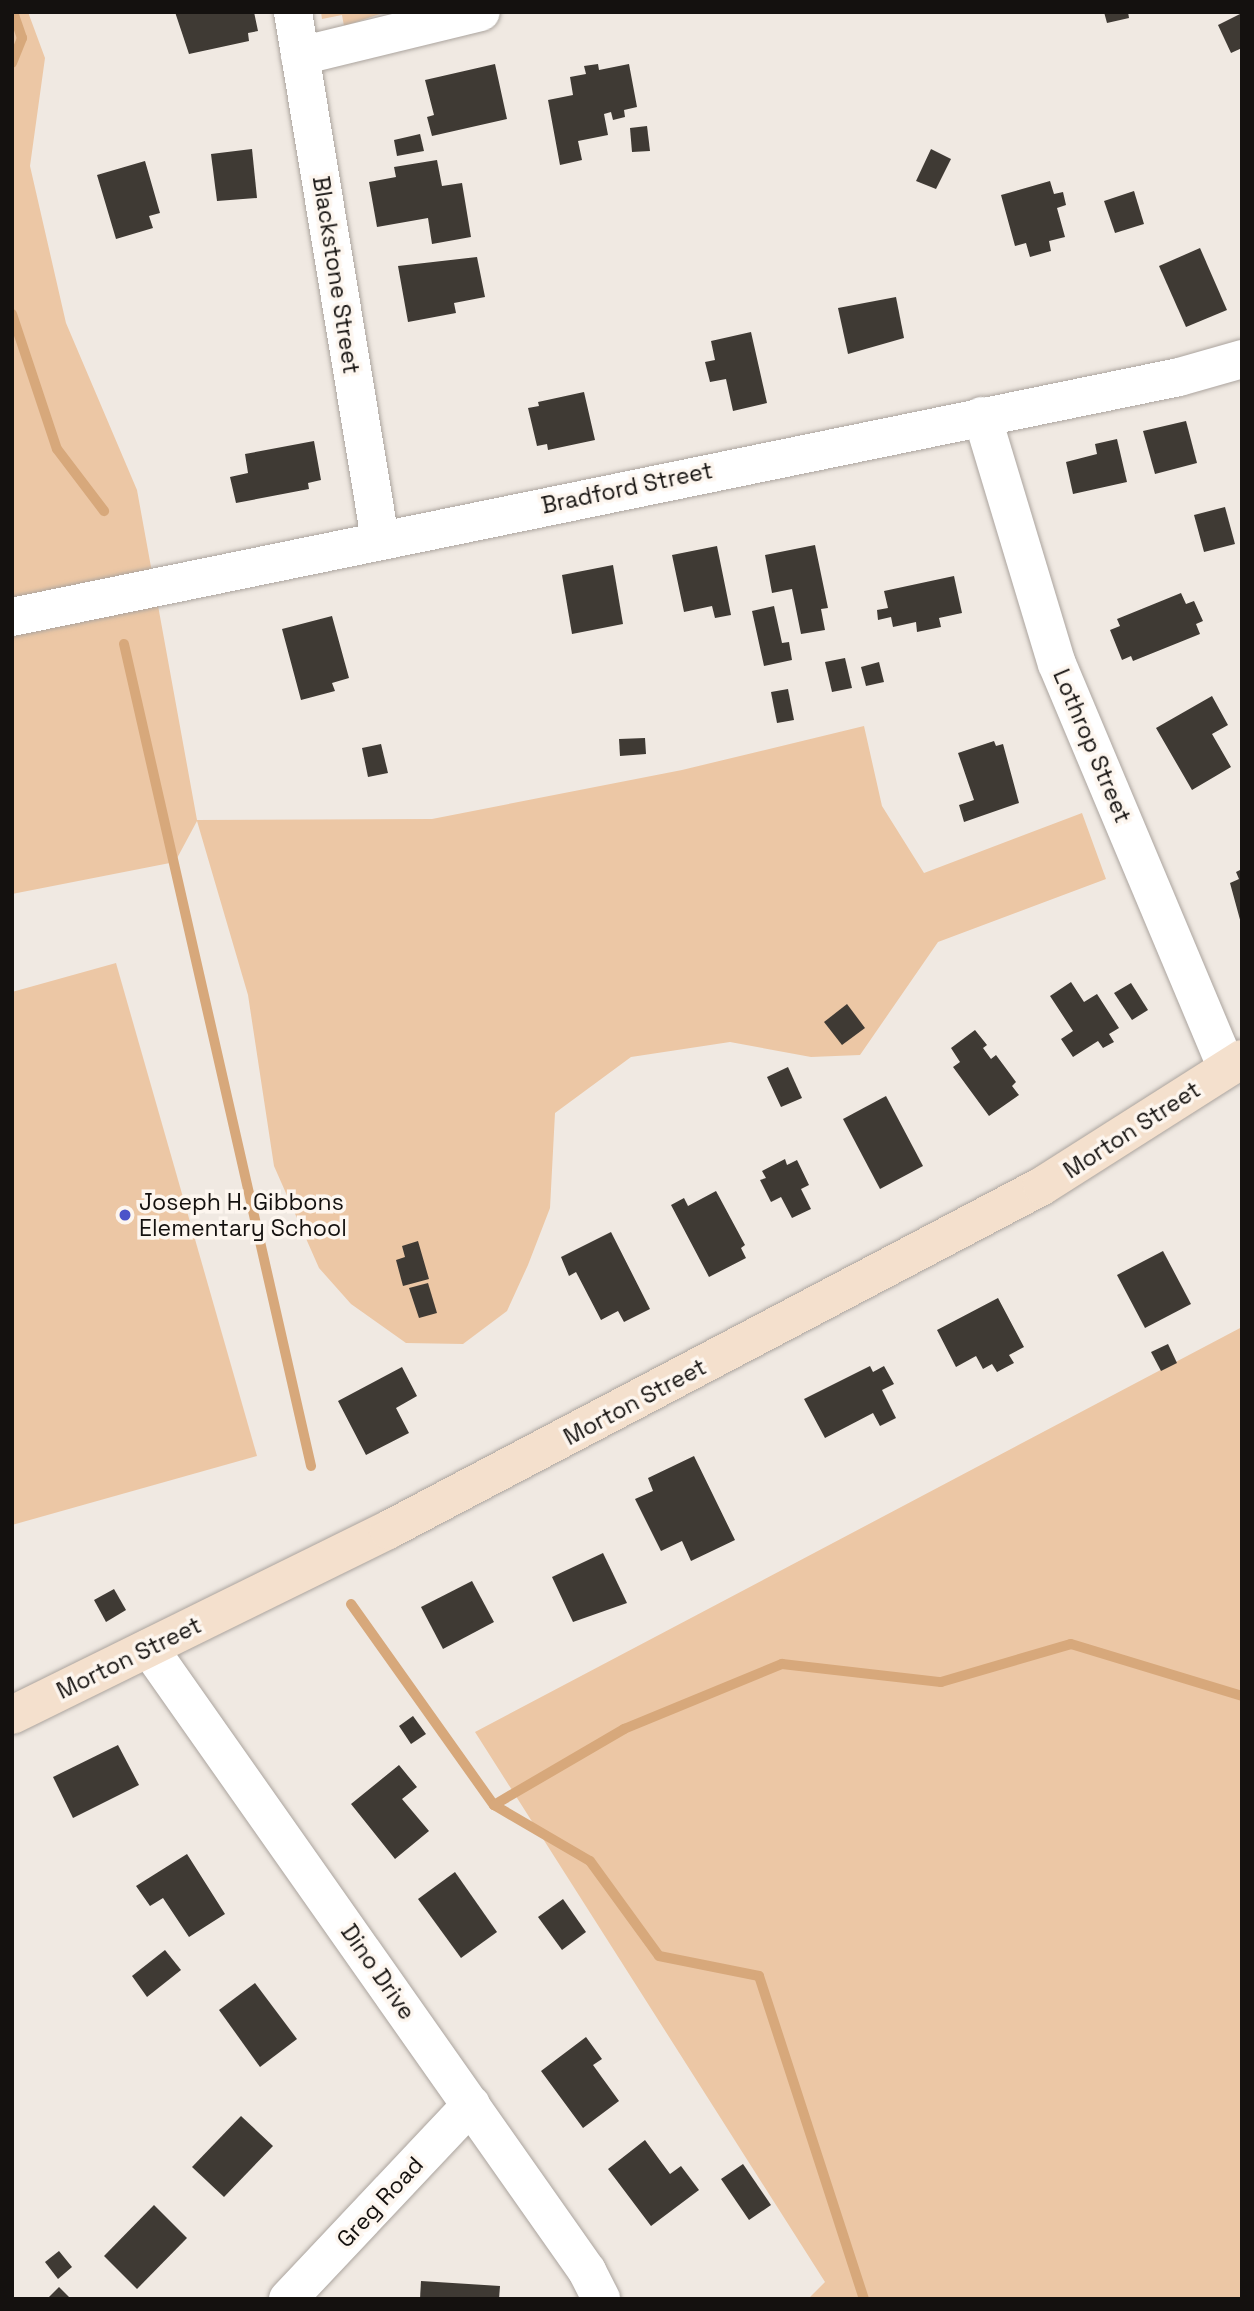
<!DOCTYPE html>
<html>
<head>
<meta charset="utf-8">
<style>
	body { margin:0 }
	#map { position:relative; width:1254px; height:2311px; overflow:hidden; background:#f0e9e2; font-family:"Space Grotesk",sans-serif }
	div>[style] { position:absolute }
	.green>* { inset:0; background:#ecc7a5 }
	.stream>* { height:10px; margin:-5px; padding:0 5px; transform-origin:5px; border-radius:5px; background:#d7a87b }
	.building>* { inset:0; background:#3f3a34 }
	.roads { filter:drop-shadow(0 0 2px #aba49e) drop-shadow(0 0 2px #aba49e) }
	.street>* { height:38px; margin:-19px; padding:0 19px; transform-origin:19px; border-radius:19px; background:#fff }
	.secondary>* { height:38px; margin:-19px; padding:0 19px; transform-origin:19px; border-radius:19px; background:#f4e0cd }
	.dots>* { width:19px; height:19px; translate:-50% -50%; box-sizing:border-box; border:4px solid #fdf6ef; border-radius:50% }
	span { translate:-50% -50%; white-space:nowrap; text-align:center; line-height:1.15; -webkit-text-stroke:7px #fdf6ef; paint-order:stroke }
	.street-label { font-size:23px; color:#14110f }
	.poi-label { font-size:23px; color:#14110f }
	.left { translate:0 -50%; text-align:left }
	.frame { position:absolute; inset:0; border:14px solid #14110f; pointer-events:none }
</style>
</head>
<body>
<div id="map">
	<div class="green">
		<div style="clip-path:polygon(12px 12px,28px 12px,45px 58px,30px 166px,66px 323px,137px 490px,197px 820px,432px 819px,682px 770px,864px 726px,882px 806px,924px 873px,1082px 813px,1106px 879px,938px 942px,860px 1055px,811px 1057px,730px 1042px,631px 1057px,555px 1113px,550px 1208px,528px 1265px,507px 1311px,463px 1344px,406px 1343px,351px 1304px,319px 1268px,274px 1166px,248px 995px,197px 821px,175px 862px,12px 894px)"></div>
		<div style="clip-path:polygon(321px 12px,386px 12px,344px 26px,342px 15px,322px 19px)"></div>
		<div style="clip-path:polygon(116px 963px,257px 1456px,12px 1525px,12px 992px)"></div>
		<div style="clip-path:polygon(1242px 1327px,1242px 2299px,808px 2299px,825px 2282px,475px 1732px)"></div>
	</div>
	<div class="stream">
		<div style="left:12px;top:63px;width:27px;rotate:-68deg"></div>
		<div style="left:22px;top:38px;width:28px;rotate:-109deg"></div>
		<div style="left:12px;top:314px;width:142px;rotate:71.6deg"></div>
		<div style="left:57px;top:449px;width:78px;rotate:52.8deg"></div>
		<div style="left:124px;top:644px;width:843px;rotate:77.18deg"></div>
		<div style="left:351px;top:1604px;width:247px;rotate:54.6deg"></div>
		<div style="left:494px;top:1805px;width:111px;rotate:30.3deg"></div>
		<div style="left:590px;top:1861px;width:117px;rotate:54deg"></div>
		<div style="left:659px;top:1956px;width:102px;rotate:11.3deg"></div>
		<div style="left:759px;top:1976px;width:340px;rotate:72deg"></div>
		<div style="left:494px;top:1805px;width:151px;rotate:-30.3deg"></div>
		<div style="left:624px;top:1729px;width:171px;rotate:-22.4deg"></div>
		<div style="left:782px;top:1664px;width:160px;rotate:6.5deg"></div>
		<div style="left:941px;top:1682px;width:135px;rotate:-16.3deg"></div>
		<div style="left:1071px;top:1644px;width:179px;rotate:16.9deg"></div>
	</div>
	<div class="building">
		<div style="clip-path:polygon(175px 12px,254px 12px,258px 31px,248px 33px,249px 41px,189px 54px)"></div>
		<div style="clip-path:polygon(1104px 12px,1128px 12px,1129px 18px,1107px 23px)"></div>
		<div style="clip-path:polygon(1242px 13px,1242px 48px,1231px 53px,1218px 25px)"></div>
		<div style="clip-path:polygon(495px 64px,507px 119px,432px 136px,427px 117px,434px 115px,425px 80px)"></div>
		<div style="clip-path:polygon(598px 64px,599px 70px,629px 64px,637px 107px,624px 110px,625px 117px,613px 120px,611px 112px,604px 114px,608px 135px,578px 141px,582px 160px,560px 165px,548px 100px,573px 95px,570px 77px,586px 74px,584px 66px)"></div>
		<div style="clip-path:polygon(647px 126px,650px 151px,632px 152px,630px 128px)"></div>
		<div style="clip-path:polygon(420px 134px,424px 151px,397px 156px,394px 140px)"></div>
		<div style="clip-path:polygon(252px 149px,257px 198px,217px 201px,211px 154px)"></div>
		<div style="clip-path:polygon(931px 149px,951px 159px,936px 189px,916px 181px)"></div>
		<div style="clip-path:polygon(437px 160px,442px 186px,462px 183px,471px 237px,432px 244px,428px 218px,377px 227px,369px 182px,396px 177px,394px 167px)"></div>
		<div style="clip-path:polygon(145px 161px,160px 213px,149px 216px,153px 228px,116px 239px,97px 175px)"></div>
		<div style="clip-path:polygon(1050px 181px,1054px 194px,1063px 192px,1066px 205px,1057px 208px,1065px 237px,1049px 241px,1051px 251px,1030px 257px,1026px 243px,1015px 246px,1001px 195px)"></div>
		<div style="clip-path:polygon(1134px 191px,1144px 224px,1115px 233px,1104px 201px)"></div>
		<div style="clip-path:polygon(1200px 248px,1227px 310px,1186px 327px,1159px 266px)"></div>
		<div style="clip-path:polygon(477px 257px,485px 297px,454px 303px,456px 313px,408px 322px,398px 266px)"></div>
		<div style="clip-path:polygon(896px 297px,904px 338px,848px 354px,838px 308px)"></div>
		<div style="clip-path:polygon(751px 332px,767px 403px,733px 411px,726px 379px,710px 382px,705px 362px,715px 360px,711px 341px)"></div>
		<div style="clip-path:polygon(584px 392px,595px 440px,548px 450px,547px 444px,537px 446px,528px 408px,539px 406px,538px 402px)"></div>
		<div style="clip-path:polygon(1186px 421px,1197px 463px,1155px 474px,1143px 431px)"></div>
		<div style="clip-path:polygon(1117px 439px,1127px 482px,1073px 494px,1066px 462px,1097px 454px,1095px 444px)"></div>
		<div style="clip-path:polygon(314px 441px,321px 480px,308px 483px,309px 489px,236px 503px,230px 477px,248px 473px,245px 454px)"></div>
		<div style="clip-path:polygon(1225px 507px,1235px 544px,1204px 552px,1194px 515px)"></div>
		<div style="clip-path:polygon(815px 545px,828px 608px,821px 609px,825px 630px,801px 634px,792px 589px,772px 593px,765px 555px)"></div>
		<div style="clip-path:polygon(717px 546px,731px 615px,715px 618px,712px 606px,684px 612px,672px 555px)"></div>
		<div style="clip-path:polygon(613px 565px,623px 624px,572px 634px,562px 575px)"></div>
		<div style="clip-path:polygon(954px 576px,962px 613px,939px 618px,941px 627px,917px 632px,916px 622px,893px 627px,891px 617px,878px 620px,877px 610px,888px 608px,884px 591px)"></div>
		<div style="clip-path:polygon(1181px 593px,1186px 604px,1194px 601px,1203px 621px,1196px 624px,1200px 634px,1133px 661px,1131px 656px,1122px 660px,1110px 630px,1120px 626px,1117px 619px)"></div>
		<div style="clip-path:polygon(774px 606px,782px 643px,789px 642px,792px 660px,764px 666px,752px 611px)"></div>
		<div style="clip-path:polygon(332px 616px,349px 678px,332px 683px,335px 691px,301px 700px,282px 629px)"></div>
		<div style="clip-path:polygon(845px 658px,852px 688px,832px 692px,825px 662px)"></div>
		<div style="clip-path:polygon(879px 662px,884px 682px,866px 686px,861px 667px)"></div>
		<div style="clip-path:polygon(788px 689px,794px 720px,777px 723px,771px 692px)"></div>
		<div style="clip-path:polygon(1212px 696px,1228px 725px,1212px 734px,1231px 767px,1192px 790px,1156px 728px)"></div>
		<div style="clip-path:polygon(645px 738px,646px 754px,620px 756px,619px 739px)"></div>
		<div style="clip-path:polygon(994px 741px,996px 746px,1003px 744px,1019px 803px,964px 822px,959px 805px,974px 800px,958px 753px)"></div>
		<div style="clip-path:polygon(381px 744px,388px 773px,368px 777px,362px 748px)"></div>
		<div style="clip-path:polygon(1242px 869px,1242px 927px,1230px 883px,1239px 879px,1236px 872px)"></div>
		<div style="clip-path:polygon(1071px 982px,1084px 1002px,1097px 994px,1119px 1028px,1109px 1034px,1114px 1042px,1103px 1048px,1098px 1041px,1073px 1057px,1061px 1039px,1073px 1031px,1050px 996px)"></div>
		<div style="clip-path:polygon(1131px 983px,1148px 1010px,1132px 1020px,1114px 993px)"></div>
		<div style="clip-path:polygon(847px 1004px,865px 1028px,842px 1045px,824px 1022px)"></div>
		<div style="clip-path:polygon(975px 1030px,987px 1045px,983px 1048px,991px 1059px,996px 1055px,1016px 1082px,1012px 1086px,1019px 1095px,989px 1116px,953px 1067px,960px 1062px,951px 1048px)"></div>
		<div style="clip-path:polygon(788px 1067px,802px 1098px,781px 1107px,767px 1077px)"></div>
		<div style="clip-path:polygon(886px 1096px,923px 1166px,880px 1189px,843px 1119px)"></div>
		<div style="clip-path:polygon(785px 1159px,787px 1165px,797px 1160px,809px 1185px,801px 1189px,811px 1209px,792px 1218px,781px 1197px,771px 1202px,760px 1180px,766px 1178px,762px 1171px)"></div>
		<div style="clip-path:polygon(716px 1191px,745px 1245px,741px 1248px,746px 1258px,709px 1277px,671px 1205px,684px 1198px,688px 1206px)"></div>
		<div style="clip-path:polygon(611px 1232px,650px 1309px,624px 1322px,618px 1311px,601px 1320px,576px 1272px,569px 1276px,561px 1257px)"></div>
		<div style="clip-path:polygon(418px 1241px,429px 1279px,403px 1286px,396px 1260px,405px 1257px,402px 1246px)"></div>
		<div style="clip-path:polygon(1163px 1251px,1191px 1304px,1145px 1328px,1117px 1275px)"></div>
		<div style="clip-path:polygon(428px 1283px,437px 1313px,419px 1318px,409px 1288px)"></div>
		<div style="clip-path:polygon(998px 1298px,1024px 1347px,1009px 1355px,1014px 1363px,997px 1372px,992px 1364px,983px 1369px,976px 1356px,956px 1367px,937px 1330px)"></div>
		<div style="clip-path:polygon(1168px 1344px,1177px 1363px,1161px 1371px,1151px 1352px)"></div>
		<div style="clip-path:polygon(870px 1366px,873px 1372px,884px 1366px,894px 1384px,882px 1390px,896px 1418px,880px 1426px,873px 1413px,825px 1438px,804px 1399px)"></div>
		<div style="clip-path:polygon(402px 1367px,417px 1396px,396px 1408px,409px 1433px,366px 1455px,338px 1401px)"></div>
		<div style="clip-path:polygon(694px 1456px,735px 1540px,691px 1561px,682px 1541px,661px 1551px,635px 1499px,653px 1491px,648px 1478px)"></div>
		<div style="clip-path:polygon(603px 1553px,627px 1603px,573px 1622px,552px 1577px)"></div>
		<div style="clip-path:polygon(472px 1581px,494px 1622px,443px 1649px,421px 1607px)"></div>
		<div style="clip-path:polygon(114px 1589px,126px 1610px,106px 1622px,94px 1600px)"></div>
		<div style="clip-path:polygon(413px 1716px,426px 1734px,411px 1744px,399px 1726px)"></div>
		<div style="clip-path:polygon(118px 1745px,139px 1785px,73px 1818px,53px 1777px)"></div>
		<div style="clip-path:polygon(399px 1765px,417px 1787px,402px 1799px,429px 1831px,395px 1859px,351px 1804px)"></div>
		<div style="clip-path:polygon(187px 1854px,225px 1914px,189px 1937px,163px 1898px,150px 1906px,136px 1886px)"></div>
		<div style="clip-path:polygon(455px 1872px,497px 1932px,461px 1958px,418px 1899px)"></div>
		<div style="clip-path:polygon(563px 1899px,586px 1932px,562px 1950px,538px 1917px)"></div>
		<div style="clip-path:polygon(165px 1950px,181px 1970px,147px 1997px,132px 1976px)"></div>
		<div style="clip-path:polygon(255px 1983px,297px 2039px,260px 2067px,219px 2010px)"></div>
		<div style="clip-path:polygon(586px 2037px,602px 2059px,593px 2065px,619px 2101px,583px 2128px,541px 2071px)"></div>
		<div style="clip-path:polygon(241px 2116px,273px 2146px,224px 2197px,192px 2167px)"></div>
		<div style="clip-path:polygon(645px 2140px,670px 2174px,681px 2166px,699px 2190px,651px 2226px,608px 2169px)"></div>
		<div style="clip-path:polygon(743px 2164px,771px 2205px,749px 2220px,721px 2179px)"></div>
		<div style="clip-path:polygon(154px 2205px,187px 2238px,137px 2289px,104px 2256px)"></div>
		<div style="clip-path:polygon(59px 2251px,72px 2267px,58px 2279px,45px 2262px)"></div>
		<div style="clip-path:polygon(421px 2281px,500px 2286px,499px 2299px,420px 2299px)"></div>
		<div style="clip-path:polygon(59px 2287px,71px 2299px,47px 2299px)"></div>
	</div>
	<div class="roads">
		<div class="street">
			<div style="left:293px;top:12px;width:534px;rotate:80.63deg"></div>
			<div style="left:300px;top:56px;width:186px;rotate:-13.7deg"></div>
			<div style="left:982px;top:416px;width:259px;rotate:73.2deg"></div>
			<div style="left:1057px;top:664px;width:438px;rotate:67.2deg"></div>
			<div style="left:12px;top:617px;width:1191px;rotate:-11.62deg"></div>
			<div style="left:1179px;top:377px;width:66px;rotate:-15.9deg"></div>
			<div style="left:149px;top:1648px;width:762px;rotate:54.89deg"></div>
			<div style="left:587px;top:2271px;width:31px;rotate:63deg"></div>
			<div style="left:288px;top:2299px;width:267px;rotate:-46.7deg"></div>
		</div>
		<div class="secondary">
			<div style="left:12px;top:1715px;width:419px;rotate:-26.2deg"></div>
			<div style="left:388px;top:1530px;width:739px;rotate:-27.74deg"></div>
			<div style="left:1042px;top:1186px;width:237px;rotate:-32.4deg"></div>
		</div>
	</div>
	<div class="dots">
		<div style="left:125px;top:1215px;background:#4c53c9"></div>
	</div>
	<div class="street-label">
		<span style="left:336px;top:275px;rotate:81deg">Blackstone Street</span>
		<span style="left:627px;top:488px;rotate:-12deg">Bradford Street</span>
		<span style="left:1092px;top:746px;rotate:67deg">Lothrop Street</span>
		<span style="left:1132px;top:1130px;rotate:-33deg">Morton Street</span>
		<span style="left:635px;top:1402px;rotate:-28deg">Morton Street</span>
		<span style="left:129px;top:1658px;rotate:-26deg">Morton Street</span>
		<span style="left:378px;top:1972px;rotate:55deg">Dino Drive</span>
		<span style="left:380px;top:2202px;rotate:-47deg">Greg Road</span>
	</div>
	<div class="poi-label">
		<span class="left" style="left:139px;top:1215px">Joseph H. Gibbons<br>Elementary School</span>
	</div>
	<div class="frame"></div>
</div>
</body>
</html>
